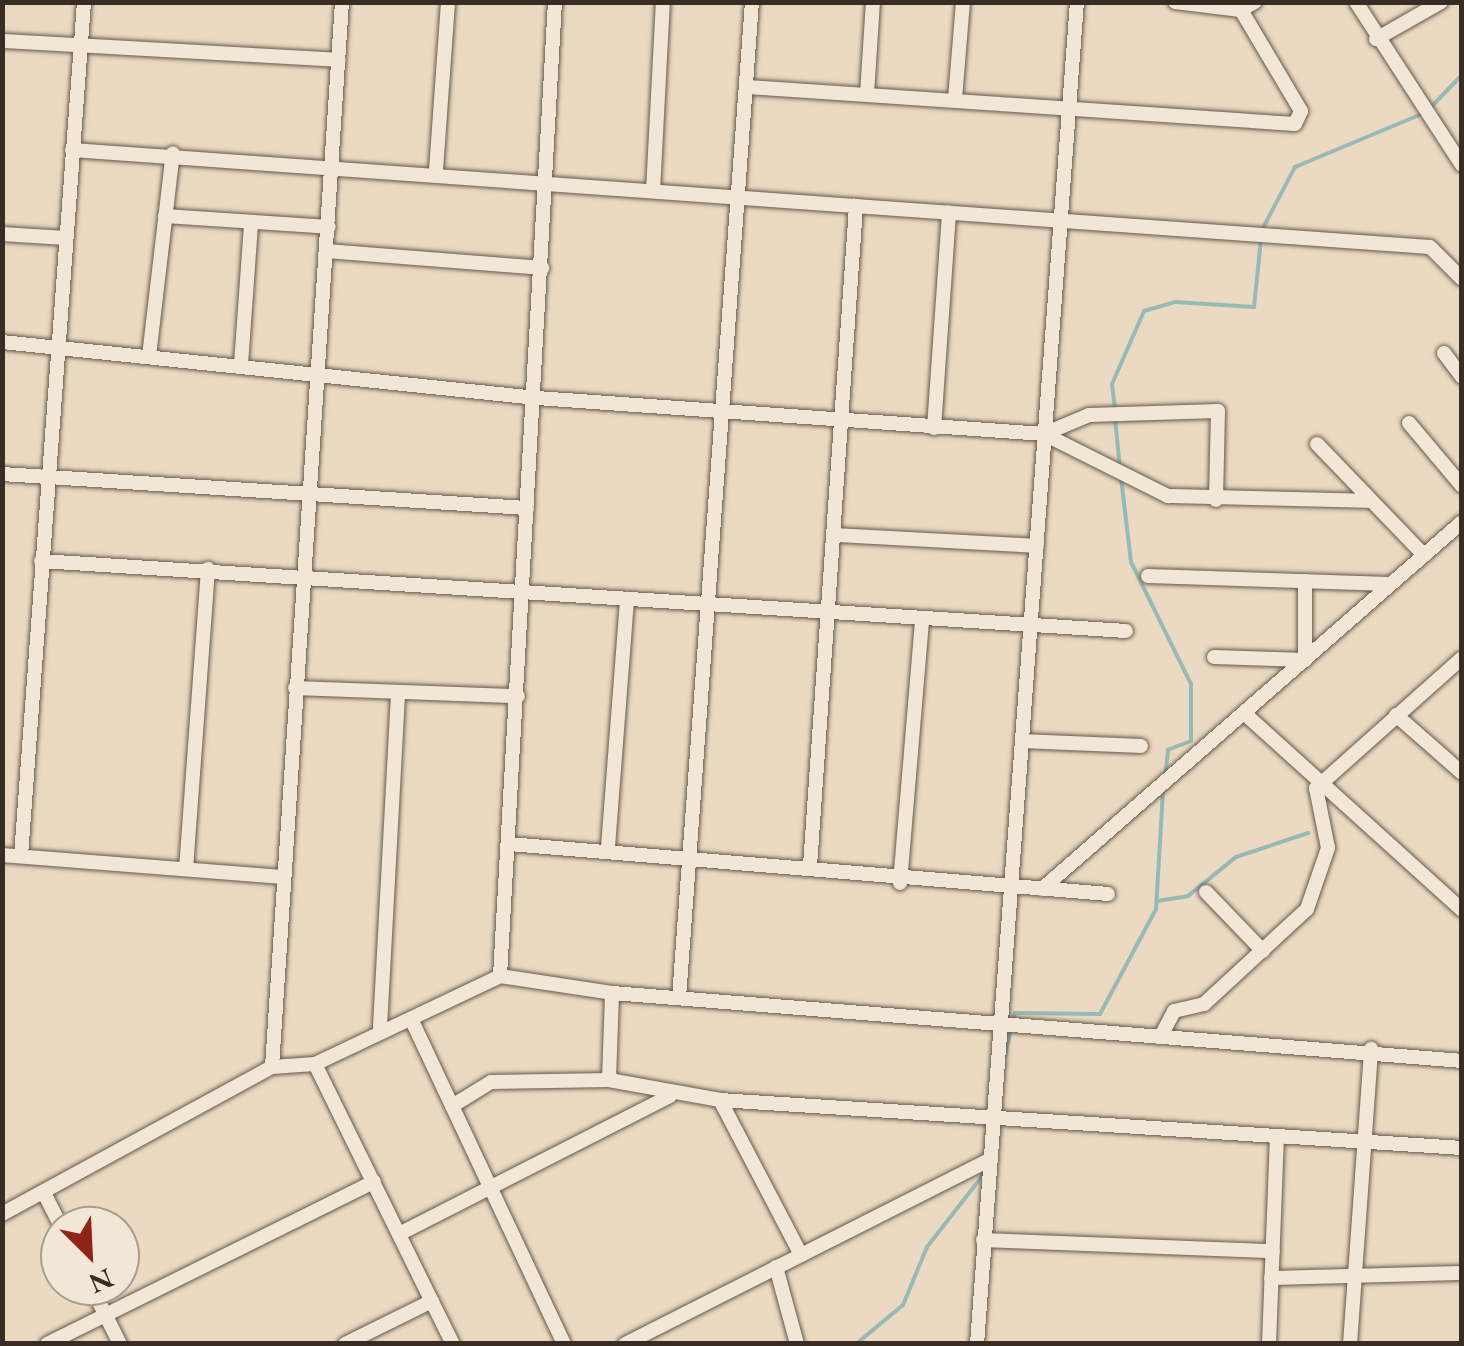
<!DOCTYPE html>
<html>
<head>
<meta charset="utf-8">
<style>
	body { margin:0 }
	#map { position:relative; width:1464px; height:1346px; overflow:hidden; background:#ebdac1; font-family:"EB Garamond",serif }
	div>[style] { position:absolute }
	.stream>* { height:4px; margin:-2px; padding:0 2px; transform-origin:2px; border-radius:2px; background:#98bab6 }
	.roads { filter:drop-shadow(0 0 2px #65584c) drop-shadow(0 0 2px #65584c) }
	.minor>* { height:14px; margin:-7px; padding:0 7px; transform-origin:7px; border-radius:7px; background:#f2e7d7 }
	span { translate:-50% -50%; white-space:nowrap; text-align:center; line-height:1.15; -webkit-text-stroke:10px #f2e7d7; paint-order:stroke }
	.frame { position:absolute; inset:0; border:5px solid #382d25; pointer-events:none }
	.north { position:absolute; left:40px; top:1206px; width:100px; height:100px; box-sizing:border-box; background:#f2e7d7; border:2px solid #a89d90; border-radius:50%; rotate:156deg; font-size:28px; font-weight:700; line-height:40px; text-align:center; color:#382d25 }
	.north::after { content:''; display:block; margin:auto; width:35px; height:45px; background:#8f2418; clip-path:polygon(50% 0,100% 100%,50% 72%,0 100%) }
</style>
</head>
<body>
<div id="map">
	<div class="stream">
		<div style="left:1429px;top:109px;width:47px;rotate:-45.9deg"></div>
		<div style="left:1262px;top:230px;width:71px;rotate:-62.4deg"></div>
		<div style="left:1295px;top:167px;width:138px;rotate:-22.7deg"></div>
		<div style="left:1115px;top:409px;width:25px;rotate:-97deg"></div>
		<div style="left:1112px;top:384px;width:80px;rotate:-66.3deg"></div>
		<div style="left:1144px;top:311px;width:32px;rotate:-16deg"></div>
		<div style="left:1175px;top:302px;width:79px;rotate:3.6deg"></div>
		<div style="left:1254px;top:307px;width:68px;rotate:-84.1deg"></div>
		<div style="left:1115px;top:418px;width:51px;rotate:84.4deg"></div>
		<div style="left:1121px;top:478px;width:85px;rotate:83.2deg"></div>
		<div style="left:1131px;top:562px;width:136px;rotate:63.8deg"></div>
		<div style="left:1191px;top:684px;width:57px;rotate:90deg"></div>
		<div style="left:1191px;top:741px;width:25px;rotate:159deg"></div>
		<div style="left:1168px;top:750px;width:27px;rotate:96deg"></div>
		<div style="left:1157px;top:901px;width:31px;rotate:-9deg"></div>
		<div style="left:1188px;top:896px;width:62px;rotate:-39.1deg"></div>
		<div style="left:1236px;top:857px;width:76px;rotate:-18.4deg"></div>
		<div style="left:1013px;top:1021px;width:8px;rotate:-76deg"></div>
		<div style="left:1015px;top:1013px;width:85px;rotate:0.7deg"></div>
		<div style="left:1100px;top:1014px;width:119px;rotate:-61.9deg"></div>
		<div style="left:1156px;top:909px;width:118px;rotate:-86.6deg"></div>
		<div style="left:1005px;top:1055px;width:26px;rotate:-77deg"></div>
		<div style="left:856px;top:1344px;width:61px;rotate:-39.7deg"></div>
		<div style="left:903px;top:1305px;width:63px;rotate:-67.5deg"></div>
		<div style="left:927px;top:1247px;width:91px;rotate:-52.1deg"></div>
	</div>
	<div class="roads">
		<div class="minor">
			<div style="left:1175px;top:2px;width:66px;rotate:6.9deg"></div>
			<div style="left:1241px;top:10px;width:16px;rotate:-30deg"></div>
			<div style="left:1356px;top:2px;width:194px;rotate:57deg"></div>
			<div style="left:1376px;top:39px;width:75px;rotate:-29.6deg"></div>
			<div style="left:2px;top:41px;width:337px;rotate:3.2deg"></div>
			<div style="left:748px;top:87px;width:548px;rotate:3.87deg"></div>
			<div style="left:1295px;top:124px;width:14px;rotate:-65deg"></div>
			<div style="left:1301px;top:111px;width:117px;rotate:-120.7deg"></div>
			<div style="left:867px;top:94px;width:92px;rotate:-86.3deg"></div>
			<div style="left:955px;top:99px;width:97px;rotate:-85.3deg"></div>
			<div style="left:72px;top:150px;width:1361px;rotate:4.09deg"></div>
			<div style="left:1430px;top:247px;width:45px;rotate:45deg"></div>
			<div style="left:436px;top:170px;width:168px;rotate:-85.9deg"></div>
			<div style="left:653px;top:191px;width:189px;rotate:-87deg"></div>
			<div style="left:165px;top:216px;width:164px;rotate:3.8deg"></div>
			<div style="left:2px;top:234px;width:64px;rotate:3.6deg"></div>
			<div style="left:327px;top:251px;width:216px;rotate:4.5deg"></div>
			<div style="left:2px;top:342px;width:538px;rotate:5.98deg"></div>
			<div style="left:537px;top:398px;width:508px;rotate:4.06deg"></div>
			<div style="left:1044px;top:434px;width:139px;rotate:26.6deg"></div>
			<div style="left:1168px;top:496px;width:200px;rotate:1.4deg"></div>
			<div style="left:1444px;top:353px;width:30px;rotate:53deg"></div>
			<div style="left:149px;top:356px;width:204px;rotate:-83.3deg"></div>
			<div style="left:241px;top:364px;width:141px;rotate:-85.9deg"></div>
			<div style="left:1409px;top:423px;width:82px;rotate:49.9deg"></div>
			<div style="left:934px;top:428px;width:216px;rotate:-86deg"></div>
			<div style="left:1044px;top:434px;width:49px;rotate:-22.9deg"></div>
			<div style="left:1089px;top:415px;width:129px;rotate:-1.8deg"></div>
			<div style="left:1218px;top:411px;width:89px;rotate:91.3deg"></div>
			<div style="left:1317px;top:444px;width:154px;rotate:46.1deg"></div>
			<div style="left:2px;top:474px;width:526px;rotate:3.71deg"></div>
			<div style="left:836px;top:535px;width:201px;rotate:3.1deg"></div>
			<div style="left:41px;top:561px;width:1087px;rotate:3.69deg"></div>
			<div style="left:1148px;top:576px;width:242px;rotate:1.9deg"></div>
			<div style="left:1214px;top:657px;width:91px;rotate:1.9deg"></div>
			<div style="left:1305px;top:660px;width:79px;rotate:-90deg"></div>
			<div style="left:295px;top:688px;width:223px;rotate:2.1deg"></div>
			<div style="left:1244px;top:713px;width:294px;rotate:42.1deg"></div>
			<div style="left:1396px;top:715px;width:88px;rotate:41.3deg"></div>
			<div style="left:1022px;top:741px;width:119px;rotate:2.4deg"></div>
			<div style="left:509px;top:844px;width:601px;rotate:4.77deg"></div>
			<div style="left:608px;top:847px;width:249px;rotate:-85.6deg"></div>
			<div style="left:2px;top:855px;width:281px;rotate:4.5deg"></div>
			<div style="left:21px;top:856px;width:856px;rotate:-85.78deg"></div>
			<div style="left:810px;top:866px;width:662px;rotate:-86.01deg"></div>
			<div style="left:186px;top:869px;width:301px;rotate:-85.8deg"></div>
			<div style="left:900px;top:883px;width:262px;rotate:-85.2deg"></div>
			<div style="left:1042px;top:889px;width:558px;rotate:-41.15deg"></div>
			<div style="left:1206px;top:892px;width:82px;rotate:46deg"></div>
			<div style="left:500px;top:976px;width:976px;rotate:-86.77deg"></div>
			<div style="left:679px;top:998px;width:999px;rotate:-85.81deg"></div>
			<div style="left:413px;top:1023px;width:355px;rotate:64.8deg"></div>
			<div style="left:380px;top:1027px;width:335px;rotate:-86.9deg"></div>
			<div style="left:1162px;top:1034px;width:26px;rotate:-62deg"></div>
			<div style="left:1174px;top:1011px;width:31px;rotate:-13deg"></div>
			<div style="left:1204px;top:1004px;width:140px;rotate:-42.7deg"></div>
			<div style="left:1307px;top:909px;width:65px;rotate:-71deg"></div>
			<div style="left:1328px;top:848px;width:61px;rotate:-101.3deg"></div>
			<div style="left:1316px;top:788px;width:195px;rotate:-41.7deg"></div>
			<div style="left:315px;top:1064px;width:312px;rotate:63.8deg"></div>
			<div style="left:272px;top:1067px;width:1067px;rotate:-86.24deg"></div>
			<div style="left:609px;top:1080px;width:87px;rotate:-88deg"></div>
			<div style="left:720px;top:1100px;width:175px;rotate:62.4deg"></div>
			<div style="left:452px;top:1106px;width:46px;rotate:-31.6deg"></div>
			<div style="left:491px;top:1082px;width:118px;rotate:-1deg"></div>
			<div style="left:609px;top:1080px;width:113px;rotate:10.2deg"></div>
			<div style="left:720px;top:1100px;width:744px;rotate:3.7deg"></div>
			<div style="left:44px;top:1193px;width:37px;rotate:63deg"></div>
			<div style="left:2px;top:1214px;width:307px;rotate:-28.6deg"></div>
			<div style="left:272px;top:1067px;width:43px;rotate:-4deg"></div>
			<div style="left:315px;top:1064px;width:205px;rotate:-25.4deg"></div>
			<div style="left:500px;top:976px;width:113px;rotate:8.6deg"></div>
			<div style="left:612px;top:993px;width:853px;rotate:4.57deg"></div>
			<div style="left:399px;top:1234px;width:304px;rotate:-27deg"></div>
			<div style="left:983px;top:1240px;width:290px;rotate:2.2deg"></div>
			<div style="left:776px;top:1267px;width:80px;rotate:74.7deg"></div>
			<div style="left:1271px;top:1278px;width:191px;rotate:-1.5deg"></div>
			<div style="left:91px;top:1286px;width:65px;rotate:63.4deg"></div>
			<div style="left:47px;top:1344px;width:365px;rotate:-26.4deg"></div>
			<div style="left:345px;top:1344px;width:97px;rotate:-26.3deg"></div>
			<div style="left:625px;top:1344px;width:407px;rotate:-26.8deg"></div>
			<div style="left:977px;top:1344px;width:1346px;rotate:-85.74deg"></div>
			<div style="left:1269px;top:1344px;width:208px;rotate:-87.8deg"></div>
			<div style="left:1350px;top:1344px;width:296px;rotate:-85.9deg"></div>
		</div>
	</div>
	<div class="frame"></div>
	<div class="north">N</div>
</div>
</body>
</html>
